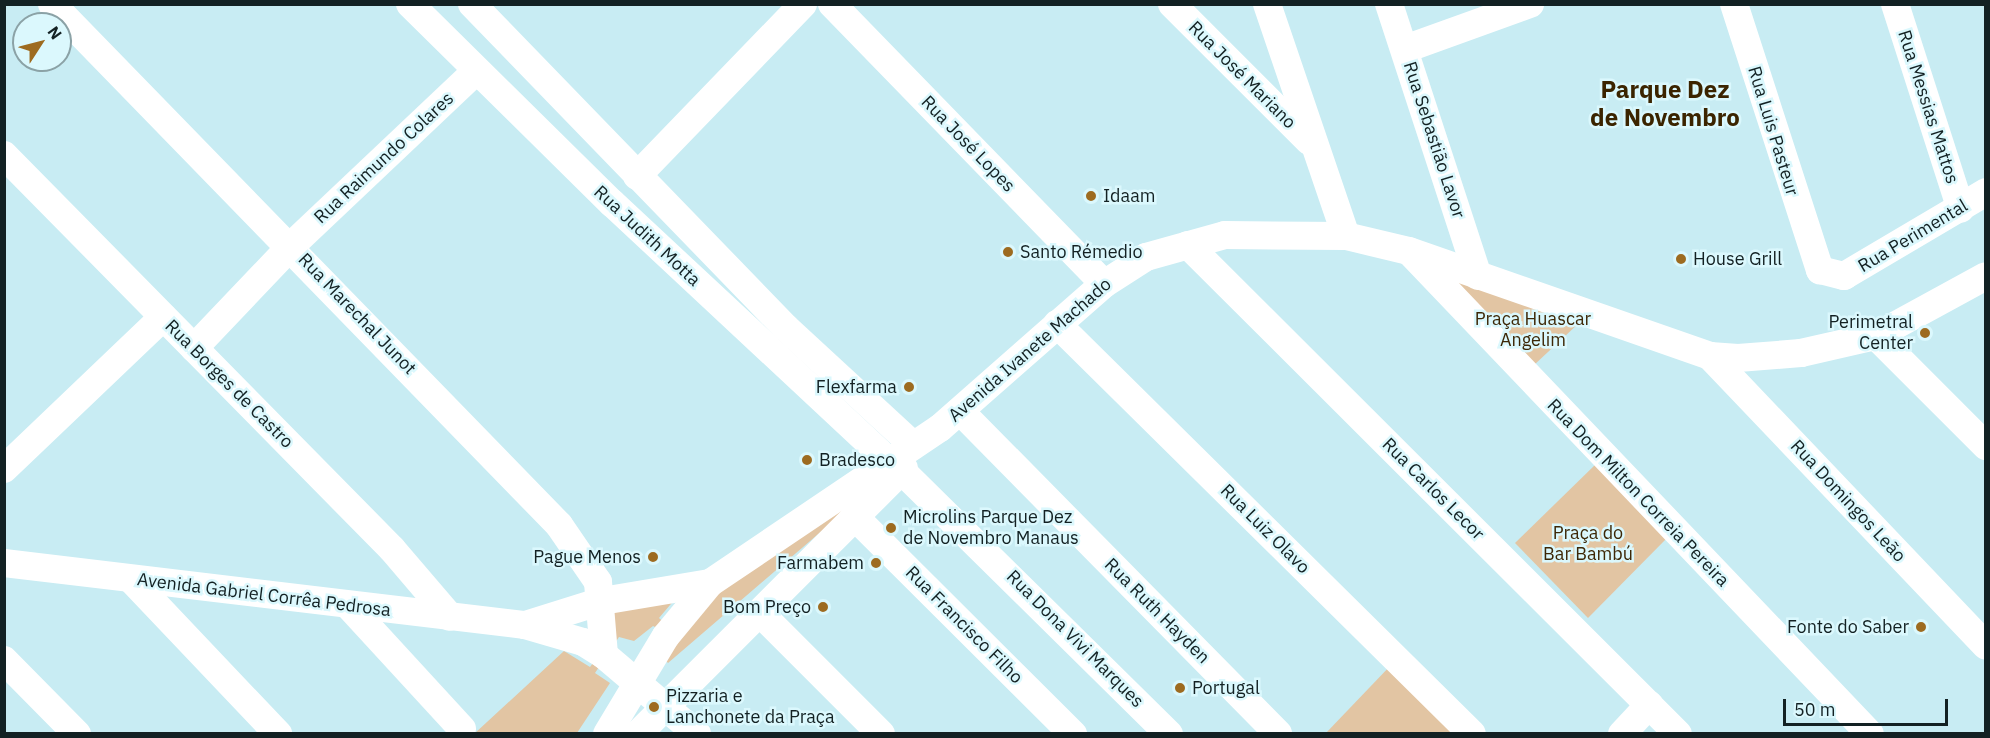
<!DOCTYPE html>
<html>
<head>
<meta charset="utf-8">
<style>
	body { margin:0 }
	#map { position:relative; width:1990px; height:738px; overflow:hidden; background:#c8ecf3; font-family:"IBM Plex Sans",sans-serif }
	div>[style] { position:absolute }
	.green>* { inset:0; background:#e2c5a3 }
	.minor>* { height:28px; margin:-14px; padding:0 14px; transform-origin:14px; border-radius:14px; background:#fff }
	.dots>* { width:16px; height:16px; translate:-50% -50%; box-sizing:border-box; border:3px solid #dbf8fd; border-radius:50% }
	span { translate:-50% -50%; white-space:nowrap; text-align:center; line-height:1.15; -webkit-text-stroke:5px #dbf8fd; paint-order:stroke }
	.street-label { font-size:18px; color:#132123 }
	.poi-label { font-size:18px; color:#132123 }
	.left { translate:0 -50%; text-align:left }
	.right { translate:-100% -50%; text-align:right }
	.park-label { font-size:18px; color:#3d2706 }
	.district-label { font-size:24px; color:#3b2400; font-weight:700 }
	.frame { position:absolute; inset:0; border:6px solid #132123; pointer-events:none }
	.north { position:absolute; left:12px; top:12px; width:60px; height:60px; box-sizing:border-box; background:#dbf8fd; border:2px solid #8ba2a6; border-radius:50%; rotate:54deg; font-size:16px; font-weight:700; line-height:24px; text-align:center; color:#132123 }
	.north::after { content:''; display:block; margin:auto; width:21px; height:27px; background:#9d6b20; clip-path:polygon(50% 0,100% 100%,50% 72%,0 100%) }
	.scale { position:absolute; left:1783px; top:699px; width:165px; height:27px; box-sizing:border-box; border:3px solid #132123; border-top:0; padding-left:8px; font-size:18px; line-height:21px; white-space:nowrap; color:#132123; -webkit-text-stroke:4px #dbf8fd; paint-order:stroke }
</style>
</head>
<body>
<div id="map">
	<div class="green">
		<div style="clip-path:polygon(1435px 265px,1579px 323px,1533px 366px)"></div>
		<div style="clip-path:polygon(1598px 462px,1669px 536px,1588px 618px,1515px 543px)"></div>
		<div style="clip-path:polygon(859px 499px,668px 663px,659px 653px,669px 634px,653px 626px,634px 641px,619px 637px,595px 673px,610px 683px,577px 733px,474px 734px,564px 651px,590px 667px,615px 634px,611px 609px,687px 585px,659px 618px,672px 630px,763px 547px)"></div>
		<div style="clip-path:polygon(1392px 664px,1462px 734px,1325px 734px)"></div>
	</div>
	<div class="minor">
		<div style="left:52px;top:4px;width:727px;rotate:45.78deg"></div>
		<div style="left:559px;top:525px;width:69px;rotate:55.6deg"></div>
		<div style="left:598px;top:582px;width:73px;rotate:85.3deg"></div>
		<div style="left:410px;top:4px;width:284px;rotate:44.6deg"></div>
		<div style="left:612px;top:203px;width:380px;rotate:43deg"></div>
		<div style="left:472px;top:4px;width:451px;rotate:45.9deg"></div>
		<div style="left:786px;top:328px;width:173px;rotate:42.7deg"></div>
		<div style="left:832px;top:4px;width:390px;rotate:45.8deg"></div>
		<div style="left:1172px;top:4px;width:194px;rotate:45deg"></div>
		<div style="left:1267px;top:4px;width:245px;rotate:71.2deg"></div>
		<div style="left:1389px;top:4px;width:286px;rotate:71.9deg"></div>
		<div style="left:1734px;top:4px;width:280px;rotate:72.1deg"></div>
		<div style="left:1820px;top:270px;width:25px;rotate:14deg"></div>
		<div style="left:1844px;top:276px;width:165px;rotate:-30.6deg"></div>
		<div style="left:1895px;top:4px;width:215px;rotate:72.2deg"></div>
		<div style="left:1405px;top:49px;width:133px;rotate:-19.8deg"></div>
		<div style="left:4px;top:155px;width:553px;rotate:45.44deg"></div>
		<div style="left:392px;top:549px;width:89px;rotate:49.5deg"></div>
		<div style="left:637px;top:176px;width:239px;rotate:-46deg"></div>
		<div style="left:1188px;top:245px;width:692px;rotate:44.94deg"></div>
		<div style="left:1410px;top:252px;width:666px;rotate:46.34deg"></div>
		<div style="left:1057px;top:324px;width:583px;rotate:44.65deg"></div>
		<div style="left:1876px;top:336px;width:156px;rotate:45deg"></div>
		<div style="left:194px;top:348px;width:141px;rotate:-46.4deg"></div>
		<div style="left:291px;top:246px;width:253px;rotate:-43.4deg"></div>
		<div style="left:1710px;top:356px;width:400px;rotate:46.4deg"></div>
		<div style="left:960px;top:411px;width:453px;rotate:45.4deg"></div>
		<div style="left:4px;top:469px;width:220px;rotate:-43.7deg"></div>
		<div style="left:902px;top:471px;width:375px;rotate:44.6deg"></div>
		<div style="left:855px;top:517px;width:308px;rotate:44.9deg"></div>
		<div style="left:4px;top:563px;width:525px;rotate:6.79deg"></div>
		<div style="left:525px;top:625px;width:60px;rotate:16.3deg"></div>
		<div style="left:583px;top:642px;width:25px;rotate:32deg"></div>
		<div style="left:604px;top:655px;width:122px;rotate:40.3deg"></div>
		<div style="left:131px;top:579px;width:214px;rotate:46.5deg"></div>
		<div style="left:349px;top:606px;width:167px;rotate:47.4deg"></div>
		<div style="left:760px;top:613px;width:171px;rotate:45deg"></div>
		<div style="left:525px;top:625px;width:81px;rotate:-17.3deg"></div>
		<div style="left:602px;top:601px;width:109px;rotate:-9.5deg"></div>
		<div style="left:4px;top:660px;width:104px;rotate:45.4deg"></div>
		<div style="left:607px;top:734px;width:114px;rotate:-59deg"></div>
		<div style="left:666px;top:636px;width:69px;rotate:-50.3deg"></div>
		<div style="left:710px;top:583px;width:277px;rotate:-34deg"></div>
		<div style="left:940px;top:428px;width:218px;rotate:-41.3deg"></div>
		<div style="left:1104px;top:284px;width:50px;rotate:-32.7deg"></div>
		<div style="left:1146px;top:257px;width:82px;rotate:-15.6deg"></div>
		<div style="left:1225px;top:235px;width:121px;rotate:0.5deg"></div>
		<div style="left:1346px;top:236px;width:65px;rotate:13.4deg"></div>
		<div style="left:1409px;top:251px;width:319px;rotate:19.2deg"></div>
		<div style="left:1710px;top:356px;width:28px;rotate:4deg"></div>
		<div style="left:1738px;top:358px;width:63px;rotate:-4.5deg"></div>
		<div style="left:1801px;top:353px;width:77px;rotate:-12.8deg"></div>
		<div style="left:1876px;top:336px;width:125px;rotate:-28.6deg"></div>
		<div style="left:638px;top:734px;width:376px;rotate:-45deg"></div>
		<div style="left:1622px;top:734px;width:40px;rotate:-47deg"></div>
	</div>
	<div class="dots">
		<div style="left:1091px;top:196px;background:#9d6b20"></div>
		<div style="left:1008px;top:252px;background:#9d6b20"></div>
		<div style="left:1681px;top:259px;background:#9d6b20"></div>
		<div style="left:1925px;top:333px;background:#9d6b20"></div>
		<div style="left:909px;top:387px;background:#9d6b20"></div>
		<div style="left:807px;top:460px;background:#9d6b20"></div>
		<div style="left:891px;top:528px;background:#9d6b20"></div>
		<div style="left:653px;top:557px;background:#9d6b20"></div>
		<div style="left:876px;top:563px;background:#9d6b20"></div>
		<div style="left:823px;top:607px;background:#9d6b20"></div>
		<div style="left:1921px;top:627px;background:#9d6b20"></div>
		<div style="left:1180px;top:688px;background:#9d6b20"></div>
		<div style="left:654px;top:707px;background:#9d6b20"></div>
	</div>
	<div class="street-label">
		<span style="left:1242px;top:75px;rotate:45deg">Rua José Mariano</span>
		<span style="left:1928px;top:107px;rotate:72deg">Rua Messias Mattos</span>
		<span style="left:1773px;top:131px;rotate:73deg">Rua Luis Pasteur</span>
		<span style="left:1434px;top:140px;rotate:72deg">Rua Sebastião Lavor</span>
		<span style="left:968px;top:144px;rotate:46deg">Rua José Lopes</span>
		<span style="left:384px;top:158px;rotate:-43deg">Rua Raimundo Colares</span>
		<span style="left:647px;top:236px;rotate:43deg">Rua Judith Motta</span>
		<span style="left:1913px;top:236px;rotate:-31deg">Rua Perimental</span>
		<span style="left:357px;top:314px;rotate:46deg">Rua Marechal Junot</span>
		<span style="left:1030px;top:350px;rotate:-41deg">Avenida Ivanete Machado</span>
		<span style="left:229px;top:384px;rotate:45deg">Rua Borges de Castro</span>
		<span style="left:1433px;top:489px;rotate:45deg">Rua Carlos Lecor</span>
		<span style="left:1638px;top:493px;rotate:46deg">Rua Dom Milton Correia Pereira</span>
		<span style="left:1848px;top:501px;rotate:47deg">Rua Domingos Leão</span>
		<span style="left:1265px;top:529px;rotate:45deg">Rua Luiz Olavo</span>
		<span style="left:264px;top:595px;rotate:7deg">Avenida Gabriel Corrêa Pedrosa</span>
		<span style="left:1157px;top:611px;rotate:45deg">Rua Ruth Hayden</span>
		<span style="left:964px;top:625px;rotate:45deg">Rua Francisco Filho</span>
		<span style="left:1075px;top:639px;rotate:45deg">Rua Dona Vivi Marques</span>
	</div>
	<div class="poi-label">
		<span class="left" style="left:1103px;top:196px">Idaam</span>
		<span class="left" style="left:1020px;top:252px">Santo Rémedio</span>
		<span class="left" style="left:1693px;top:259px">House Grill</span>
		<span class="right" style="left:1913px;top:333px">Perimetral<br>Center</span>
		<span class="right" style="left:897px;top:387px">Flexfarma</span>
		<span class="left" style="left:819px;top:460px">Bradesco</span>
		<span class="left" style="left:903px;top:528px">Microlins Parque Dez<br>de Novembro Manaus</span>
		<span class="right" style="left:641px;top:557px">Pague Menos</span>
		<span class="right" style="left:864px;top:563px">Farmabem</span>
		<span class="right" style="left:811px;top:607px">Bom Preço</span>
		<span class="right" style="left:1909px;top:627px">Fonte do Saber</span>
		<span class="left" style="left:1192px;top:688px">Portugal</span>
		<span class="left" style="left:666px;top:707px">Pizzaria e<br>Lanchonete da Praça</span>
	</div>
	<div class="park-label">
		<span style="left:1533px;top:330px">Praça Huascar<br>Angelim</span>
		<span style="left:1588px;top:544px">Praça do<br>Bar Bambú</span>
	</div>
	<div class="district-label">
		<span style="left:1665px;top:104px">Parque Dez<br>de Novembro</span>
	</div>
	<div class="frame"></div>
	<div class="north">N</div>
	<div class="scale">50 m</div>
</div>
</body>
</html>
